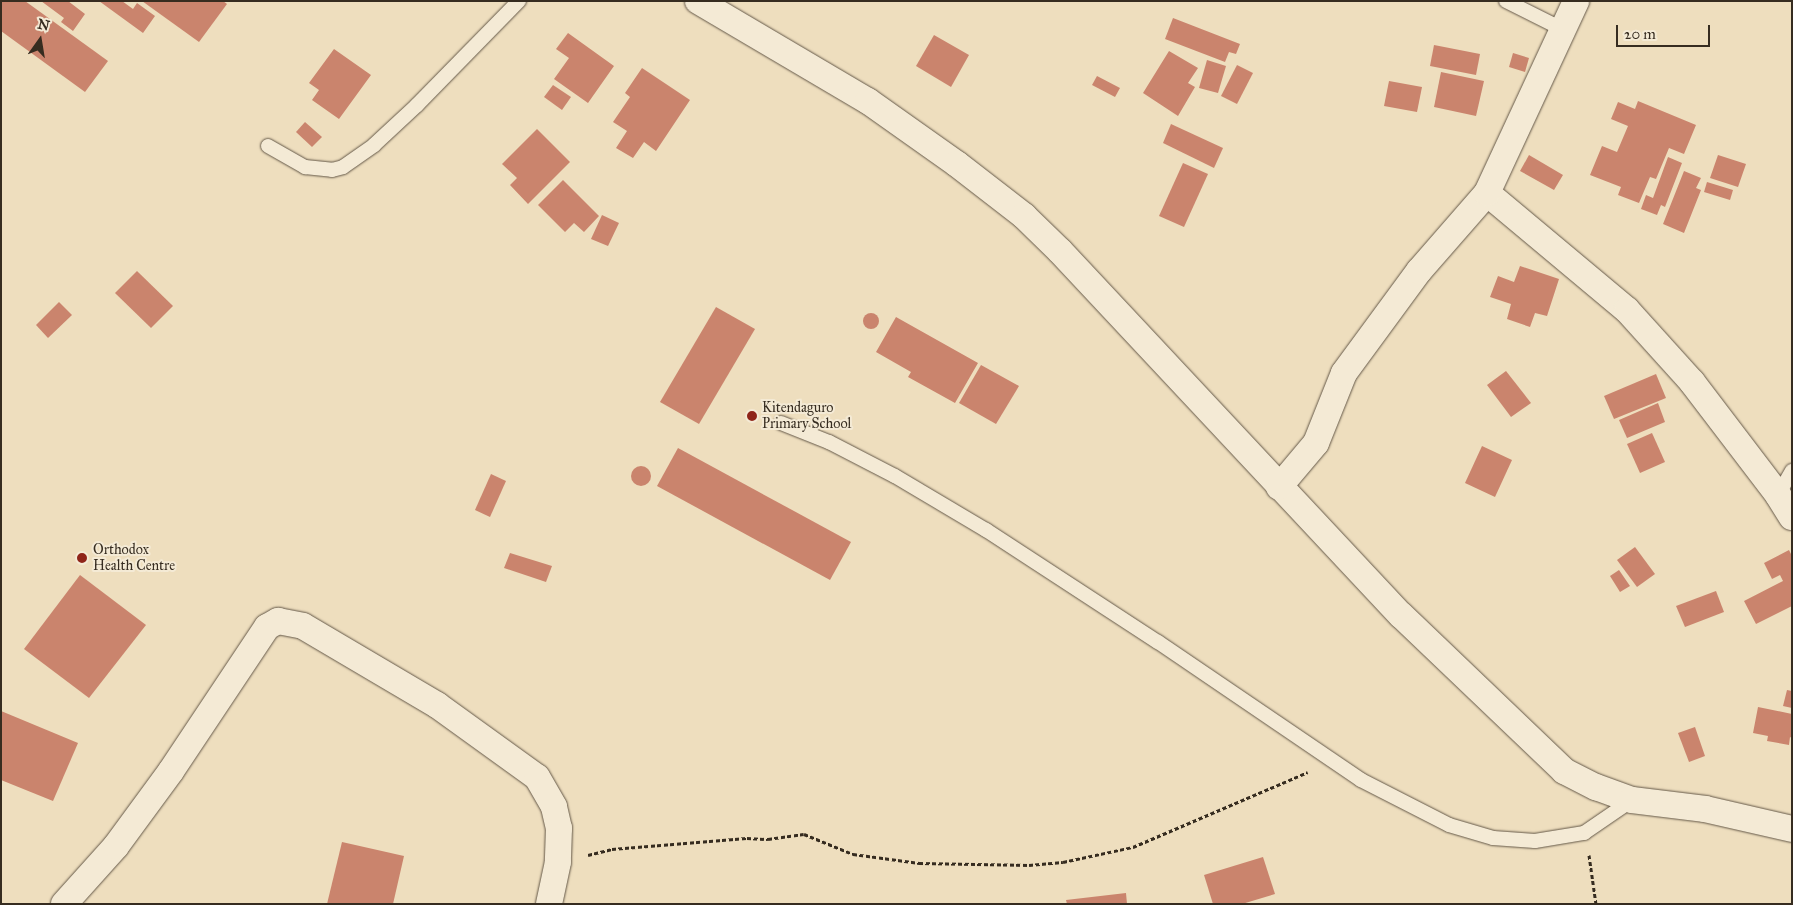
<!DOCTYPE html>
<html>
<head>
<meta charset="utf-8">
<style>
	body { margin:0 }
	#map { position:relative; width:1793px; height:905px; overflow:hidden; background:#eedebe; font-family:"IM FELL Great Primer",serif }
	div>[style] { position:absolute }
	.building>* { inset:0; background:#ca846d }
	.round { border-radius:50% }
	.path>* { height:3px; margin-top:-1.5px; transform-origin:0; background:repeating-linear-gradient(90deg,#362c20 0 4px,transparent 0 6.5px) }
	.roads { filter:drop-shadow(0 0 1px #645848) drop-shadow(0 0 1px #645848) }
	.service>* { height:14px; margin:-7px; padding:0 7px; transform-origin:7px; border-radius:7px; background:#f4ead5 }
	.minor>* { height:26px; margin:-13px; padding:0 13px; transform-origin:13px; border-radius:13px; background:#f4ead5 }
	.dots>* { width:14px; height:14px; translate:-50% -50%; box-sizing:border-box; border:2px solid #f4ead5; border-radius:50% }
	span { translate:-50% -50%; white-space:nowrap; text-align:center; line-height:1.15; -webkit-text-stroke:4px #f4ead5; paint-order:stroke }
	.poi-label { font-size:14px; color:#362c20 }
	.left { translate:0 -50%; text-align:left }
	.frame { position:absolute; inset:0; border:2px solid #362c20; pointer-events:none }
	.north { position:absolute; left:15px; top:15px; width:50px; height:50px; -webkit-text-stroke:4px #f4ead5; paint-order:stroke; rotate:13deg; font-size:14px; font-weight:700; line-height:20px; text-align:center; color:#362c20 }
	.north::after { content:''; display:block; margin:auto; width:18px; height:22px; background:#362c20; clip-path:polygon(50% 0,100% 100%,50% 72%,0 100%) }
	.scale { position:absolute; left:1616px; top:25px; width:94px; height:22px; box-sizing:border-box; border:2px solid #362c20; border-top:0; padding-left:6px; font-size:15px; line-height:18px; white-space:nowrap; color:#362c20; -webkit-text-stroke:4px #f4ead5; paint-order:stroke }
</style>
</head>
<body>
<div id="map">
	<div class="building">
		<div style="clip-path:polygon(1px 1px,25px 1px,108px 61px,85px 92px,1px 31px)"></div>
		<div style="clip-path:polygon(41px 1px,68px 1px,85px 14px,73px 31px,61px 22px,64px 18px)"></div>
		<div style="clip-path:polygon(99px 1px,122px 1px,133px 9px,137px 3px,155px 16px,143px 33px)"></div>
		<div style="clip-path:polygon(142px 1px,223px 1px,227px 4px,199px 42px)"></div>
		<div style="clip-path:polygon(1173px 18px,1240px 44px,1236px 54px,1229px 52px,1225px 62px,1165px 39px)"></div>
		<div style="clip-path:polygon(568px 33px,614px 66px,588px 103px,554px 79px,569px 58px,556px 49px)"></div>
		<div style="clip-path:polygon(934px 35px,969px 55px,951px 87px,916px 66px)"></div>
		<div style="clip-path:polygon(1434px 45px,1480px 54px,1476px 75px,1430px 66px)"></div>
		<div style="clip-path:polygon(334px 49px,371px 75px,339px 119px,312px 100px,319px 90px,309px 83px)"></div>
		<div style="clip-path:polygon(1169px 51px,1198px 68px,1188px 83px,1195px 87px,1178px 116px,1143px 93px)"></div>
		<div style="clip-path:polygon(1513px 53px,1529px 58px,1525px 72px,1509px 67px)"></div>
		<div style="clip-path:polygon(1207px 60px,1226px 66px,1218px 93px,1199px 88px)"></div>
		<div style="clip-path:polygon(1237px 65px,1253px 73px,1237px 104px,1221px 96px)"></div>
		<div style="clip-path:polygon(642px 68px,690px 100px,656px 151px,644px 142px,633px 158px,616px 148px,627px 131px,613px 122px,630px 97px,625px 93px)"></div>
		<div style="clip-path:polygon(1441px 72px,1484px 81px,1476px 116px,1434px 107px)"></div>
		<div style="clip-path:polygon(1097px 76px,1120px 88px,1115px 97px,1092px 85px)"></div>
		<div style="clip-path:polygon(1389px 81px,1422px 87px,1417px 112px,1384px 106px)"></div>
		<div style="clip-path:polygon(553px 85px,571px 97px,562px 110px,544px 97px)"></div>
		<div style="clip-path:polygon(1638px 101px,1696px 125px,1684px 154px,1669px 148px,1656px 179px,1650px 177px,1639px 203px,1618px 195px,1621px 187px,1590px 175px,1602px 146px,1617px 152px,1628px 126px,1611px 119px,1618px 102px,1635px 109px)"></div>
		<div style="clip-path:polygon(305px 122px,322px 137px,312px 147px,296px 132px)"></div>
		<div style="clip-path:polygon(1171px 124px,1223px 148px,1214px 168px,1163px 143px)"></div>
		<div style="clip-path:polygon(537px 129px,570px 162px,528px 204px,510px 185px,517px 178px,502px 164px)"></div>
		<div style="clip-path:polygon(1529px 155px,1563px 175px,1554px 190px,1520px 171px)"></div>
		<div style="clip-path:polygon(1718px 155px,1746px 164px,1738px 187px,1710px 178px)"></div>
		<div style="clip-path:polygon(1668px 157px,1682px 163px,1665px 207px,1661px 205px,1657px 215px,1641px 209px,1646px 195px,1653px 198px)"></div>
		<div style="clip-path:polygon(1183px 163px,1208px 174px,1184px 227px,1159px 216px)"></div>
		<div style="clip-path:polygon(1684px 171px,1701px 178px,1696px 188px,1701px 190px,1684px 233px,1663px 224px)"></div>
		<div style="clip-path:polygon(563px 180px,599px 216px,584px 232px,574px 223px,565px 232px,538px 205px)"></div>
		<div style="clip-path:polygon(1707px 182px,1733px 190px,1730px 200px,1704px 192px)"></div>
		<div style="clip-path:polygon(602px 215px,619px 223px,608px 246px,591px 239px)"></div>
		<div style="clip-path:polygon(1520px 266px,1559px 279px,1547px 316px,1535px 313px,1530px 327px,1507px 319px,1511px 304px,1490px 297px,1498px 276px,1514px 282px)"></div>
		<div style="clip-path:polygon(137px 271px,173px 306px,151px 328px,115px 293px)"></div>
		<div style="clip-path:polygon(59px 302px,72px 315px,48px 338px,36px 325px)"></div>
		<div style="clip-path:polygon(716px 307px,755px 329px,699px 424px,660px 402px)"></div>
		<div class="round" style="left:863px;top:313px;width:16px;height:16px"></div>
		<div style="clip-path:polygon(896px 317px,978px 363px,955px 403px,908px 377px,911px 372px,876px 352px)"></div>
		<div style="clip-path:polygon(981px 365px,1019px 386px,996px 424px,959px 403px)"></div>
		<div style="clip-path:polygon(1506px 371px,1531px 403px,1511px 417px,1487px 385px)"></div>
		<div style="clip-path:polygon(1656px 374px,1666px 398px,1614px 419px,1604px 396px)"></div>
		<div style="clip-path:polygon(1658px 403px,1665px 422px,1627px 438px,1619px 420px)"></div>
		<div style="clip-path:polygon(1652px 433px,1665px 462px,1640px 473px,1627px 444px)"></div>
		<div style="clip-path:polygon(1482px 446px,1512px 460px,1495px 497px,1465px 483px)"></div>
		<div style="clip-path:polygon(678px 448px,851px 542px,830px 580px,657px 486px)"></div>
		<div class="round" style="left:631px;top:466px;width:20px;height:20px"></div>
		<div style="clip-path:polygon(491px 474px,506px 481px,490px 517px,475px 510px)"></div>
		<div style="clip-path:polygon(1635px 547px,1655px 574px,1637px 587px,1617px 560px)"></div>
		<div style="clip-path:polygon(1789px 550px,1792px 556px,1792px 606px,1756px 624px,1744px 601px,1783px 581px,1780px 575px,1772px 579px,1764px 563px)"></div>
		<div style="clip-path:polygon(510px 553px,552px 566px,546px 582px,504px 568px)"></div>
		<div style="clip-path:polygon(1619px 570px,1630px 586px,1620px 592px,1610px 576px)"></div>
		<div style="clip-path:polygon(80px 575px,146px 625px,89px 698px,24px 649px)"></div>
		<div style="clip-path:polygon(1716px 591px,1724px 612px,1685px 627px,1676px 606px)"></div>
		<div style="clip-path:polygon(1787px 690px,1792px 691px,1792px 708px,1783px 706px)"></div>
		<div style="clip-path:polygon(1758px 707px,1792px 714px,1792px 738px,1790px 737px,1789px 745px,1767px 741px,1768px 736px,1753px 733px)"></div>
		<div style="clip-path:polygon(1px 711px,78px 743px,53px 801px,1px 780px)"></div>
		<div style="clip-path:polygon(1695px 727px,1705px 756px,1689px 762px,1678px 733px)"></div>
		<div style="clip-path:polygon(342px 842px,404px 856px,393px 904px,327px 904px)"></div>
		<div style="clip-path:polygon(1263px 857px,1275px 894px,1242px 904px,1213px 904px,1204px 875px)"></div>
		<div style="clip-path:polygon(1126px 893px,1127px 904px,1067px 904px,1066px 900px)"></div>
	</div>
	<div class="path">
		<div style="left:588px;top:855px;width:25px;rotate:-14deg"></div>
		<div style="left:612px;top:849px;width:135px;rotate:-4.7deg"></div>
		<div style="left:747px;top:838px;width:21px;rotate:3deg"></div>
		<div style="left:768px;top:839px;width:36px;rotate:-8deg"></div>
		<div style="left:804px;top:834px;width:53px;rotate:22.2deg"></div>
		<div style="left:853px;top:854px;width:67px;rotate:7.8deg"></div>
		<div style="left:919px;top:863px;width:110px;rotate:1deg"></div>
		<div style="left:1029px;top:865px;width:34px;rotate:-5deg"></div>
		<div style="left:1063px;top:862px;width:72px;rotate:-12.1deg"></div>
		<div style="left:1133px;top:847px;width:190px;rotate:-23.2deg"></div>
		<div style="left:1589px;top:855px;width:49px;rotate:81.9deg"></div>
	</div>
	<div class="roads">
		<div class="service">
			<div style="left:1506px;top:1px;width:63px;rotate:26.6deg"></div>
			<div style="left:268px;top:146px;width:43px;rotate:29.6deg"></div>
			<div style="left:305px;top:167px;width:27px;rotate:6deg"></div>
			<div style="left:332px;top:170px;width:11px;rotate:-15deg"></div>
			<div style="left:343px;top:167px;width:38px;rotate:-35deg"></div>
			<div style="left:374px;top:145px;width:59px;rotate:-42.9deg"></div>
			<div style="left:417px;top:105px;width:146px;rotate:-45.6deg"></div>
			<div style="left:781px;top:423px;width:52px;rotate:21.6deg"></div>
			<div style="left:829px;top:442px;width:74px;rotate:27.3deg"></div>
			<div style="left:895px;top:476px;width:106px;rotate:30.7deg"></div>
			<div style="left:986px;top:530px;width:205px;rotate:33.1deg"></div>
			<div style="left:1158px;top:642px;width:245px;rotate:34.2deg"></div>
			<div style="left:1361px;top:780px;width:99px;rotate:27.1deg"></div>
			<div style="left:1449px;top:825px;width:46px;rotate:16.5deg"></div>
			<div style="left:1493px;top:838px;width:42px;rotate:4.1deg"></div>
			<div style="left:1535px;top:841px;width:50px;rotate:-9.3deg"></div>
			<div style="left:1584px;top:833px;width:58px;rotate:-34.5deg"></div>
			<div style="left:1778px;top:495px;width:28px;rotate:-60deg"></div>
		</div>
		<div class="minor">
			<div style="left:698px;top:1px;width:197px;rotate:30.5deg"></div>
			<div style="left:868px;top:101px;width:109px;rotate:35.3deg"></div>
			<div style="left:957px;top:164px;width:85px;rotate:37.8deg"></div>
			<div style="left:1024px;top:216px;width:50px;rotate:44.2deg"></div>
			<div style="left:1060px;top:251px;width:499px;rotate:46.9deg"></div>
			<div style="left:1401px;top:615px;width:226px;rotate:43.7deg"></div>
			<div style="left:1564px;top:771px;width:36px;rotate:27deg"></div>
			<div style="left:1596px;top:787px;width:38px;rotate:20deg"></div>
			<div style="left:1632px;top:800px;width:74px;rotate:7deg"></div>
			<div style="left:1705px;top:809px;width:89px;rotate:12.9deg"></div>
			<div style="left:1487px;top:193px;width:182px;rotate:39.9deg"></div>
			<div style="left:1627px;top:310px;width:97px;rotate:47.9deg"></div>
			<div style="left:1692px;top:382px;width:142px;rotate:52.7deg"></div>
			<div style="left:1778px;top:495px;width:26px;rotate:58deg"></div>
			<div style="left:1279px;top:487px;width:57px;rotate:-49.9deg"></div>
			<div style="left:1316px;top:443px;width:75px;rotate:-68.2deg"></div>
			<div style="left:1344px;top:373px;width:127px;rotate:-53.7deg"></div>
			<div style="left:1419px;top:271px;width:103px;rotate:-48.9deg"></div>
			<div style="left:1487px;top:193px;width:212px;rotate:-65.1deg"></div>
			<div style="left:64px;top:904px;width:78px;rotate:-48.1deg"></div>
			<div style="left:116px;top:846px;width:93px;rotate:-53.7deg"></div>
			<div style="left:171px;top:771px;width:173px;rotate:-56.3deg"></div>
			<div style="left:267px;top:627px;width:13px;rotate:-29deg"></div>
			<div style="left:278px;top:621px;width:25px;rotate:11deg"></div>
			<div style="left:303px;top:626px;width:156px;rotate:30.5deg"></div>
			<div style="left:437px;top:705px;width:123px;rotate:35.8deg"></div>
			<div style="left:537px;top:777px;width:34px;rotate:60deg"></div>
			<div style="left:554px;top:807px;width:22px;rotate:77deg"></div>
			<div style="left:559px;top:828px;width:34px;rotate:92deg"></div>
			<div style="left:558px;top:862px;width:43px;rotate:102.1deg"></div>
		</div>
	</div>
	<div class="dots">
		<div style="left:752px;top:416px;background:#8f2418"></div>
		<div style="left:82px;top:558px;background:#8f2418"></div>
	</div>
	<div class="poi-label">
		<span class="left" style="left:762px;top:416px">Kitendaguro<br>Primary School</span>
		<span class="left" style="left:93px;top:558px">Orthodox<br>Health Centre</span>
	</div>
	<div class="frame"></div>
	<div class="north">N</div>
	<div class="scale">20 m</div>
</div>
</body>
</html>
